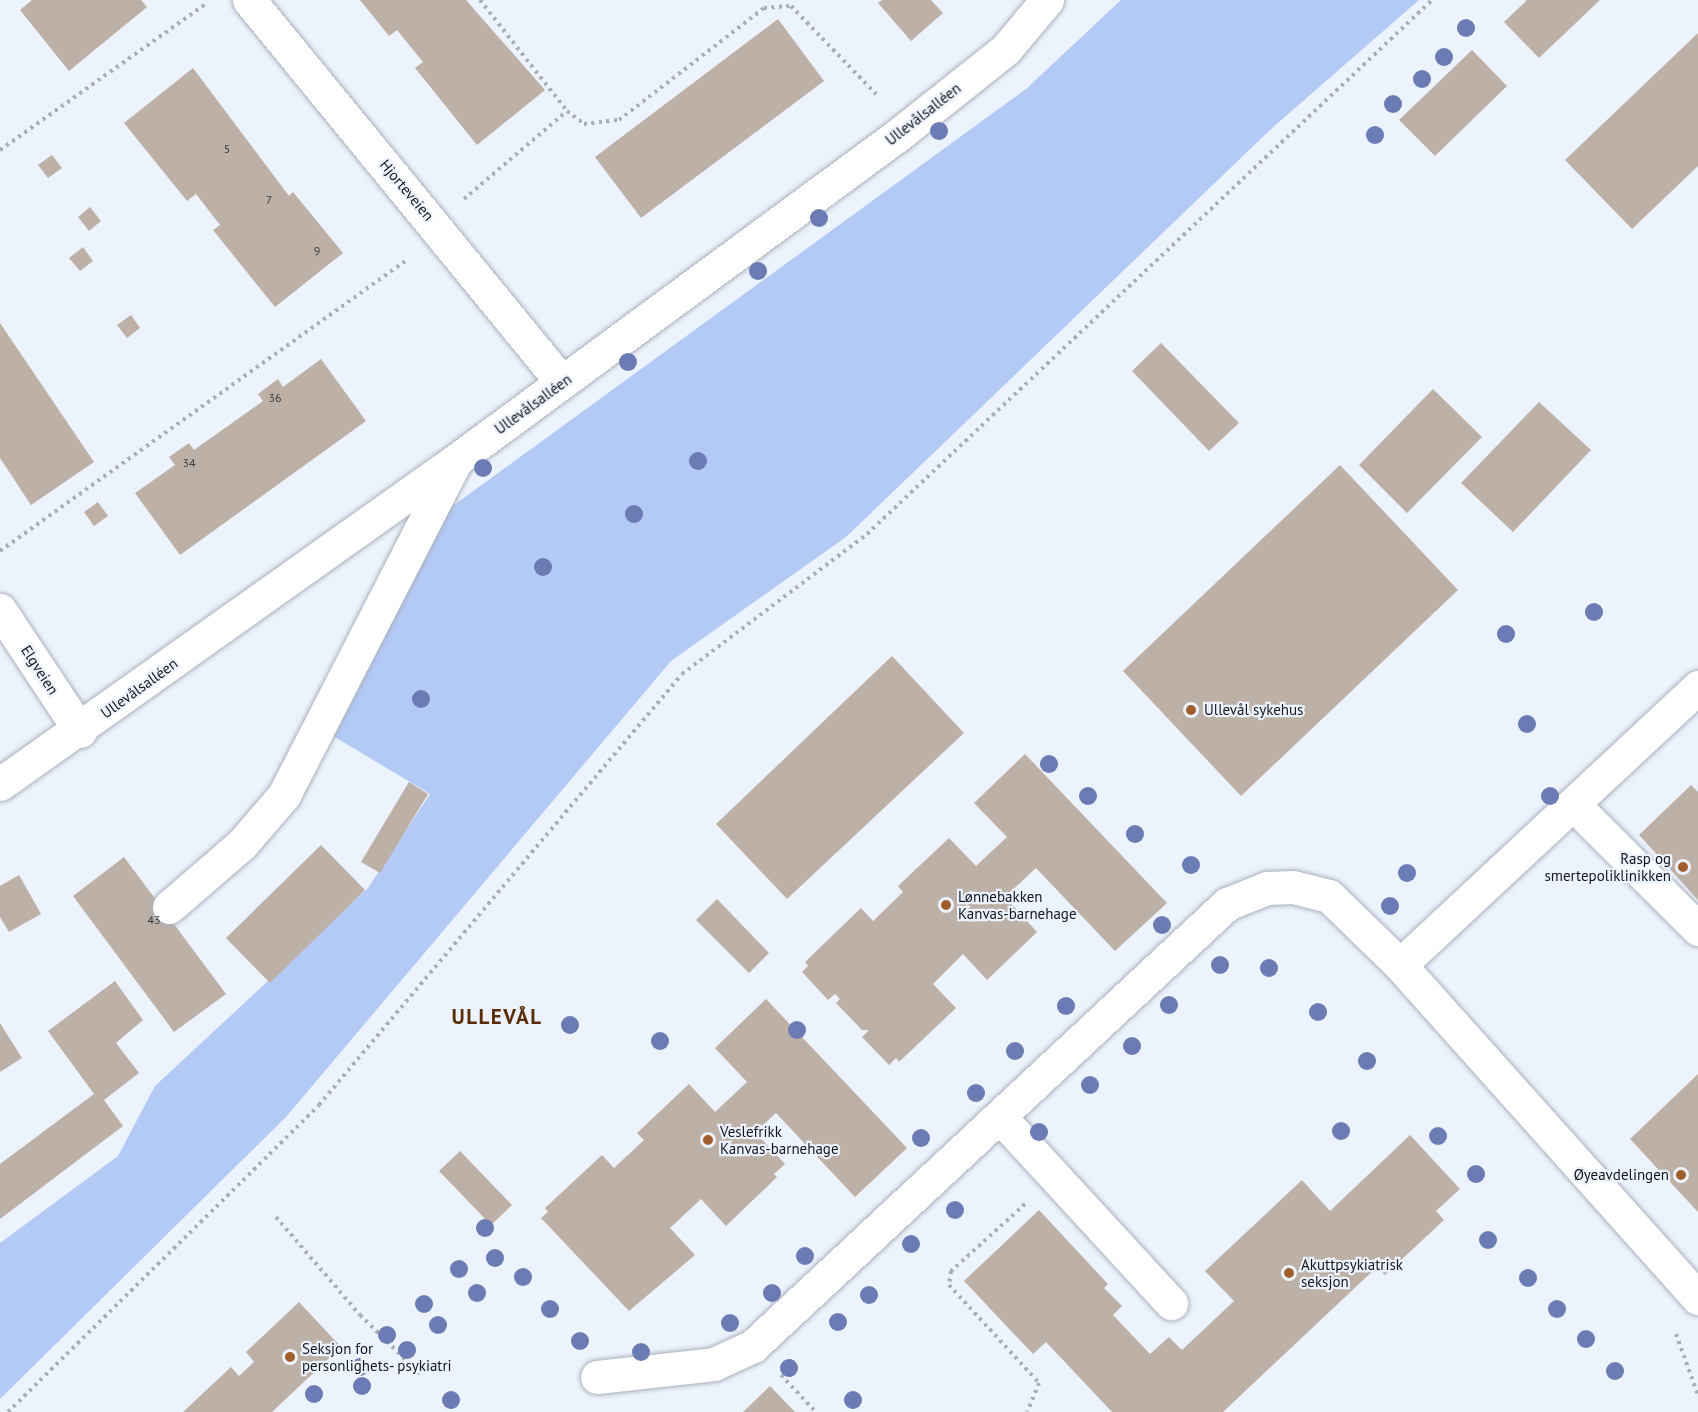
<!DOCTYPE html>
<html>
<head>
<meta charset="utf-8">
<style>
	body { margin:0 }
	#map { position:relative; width:1698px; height:1412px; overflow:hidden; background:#edf3fd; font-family:"PT Sans",sans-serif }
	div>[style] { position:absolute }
	.green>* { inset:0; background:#b3caf6 }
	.building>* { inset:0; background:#bcb0a7 }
	.path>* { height:4px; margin-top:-2px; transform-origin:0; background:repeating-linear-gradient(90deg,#a8adb6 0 3px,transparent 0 7.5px) }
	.roads { filter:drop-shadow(0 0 2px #aab0bd) drop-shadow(0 0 2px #aab0bd) }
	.minor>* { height:33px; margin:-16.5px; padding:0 16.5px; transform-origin:16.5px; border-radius:16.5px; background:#fff }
	.trees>* { width:18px; height:18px; margin:-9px; border-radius:50%; background:#6b7bb3 }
	.dots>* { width:16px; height:16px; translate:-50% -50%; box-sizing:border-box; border:3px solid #edf3fd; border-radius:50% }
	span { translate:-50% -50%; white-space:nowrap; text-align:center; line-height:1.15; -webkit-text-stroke:4.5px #edf3fd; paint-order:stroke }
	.number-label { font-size:12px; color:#3d3c3d }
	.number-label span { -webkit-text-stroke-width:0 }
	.street-label { font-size:15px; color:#13161a }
	.poi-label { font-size:15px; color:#13161a }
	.left { translate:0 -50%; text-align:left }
	.right { translate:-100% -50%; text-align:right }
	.district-label { font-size:21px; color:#5a2e09; font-weight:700; letter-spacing:1.5px }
</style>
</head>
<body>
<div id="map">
	<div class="green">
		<div style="clip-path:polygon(1121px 0,1419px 0,1271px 129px,846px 537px,671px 661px,286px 1117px,0 1399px,0 1243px,118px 1156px,155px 1086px,368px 888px,430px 794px,328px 733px,450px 508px,1026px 89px)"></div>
	</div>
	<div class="building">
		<div style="clip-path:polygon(32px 0,141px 0,147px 7px,69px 71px,20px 10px)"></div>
		<div style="clip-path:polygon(360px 0,466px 0,545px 90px,477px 145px,415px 68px,423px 62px,397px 30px,389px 36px)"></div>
		<div style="clip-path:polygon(882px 0,931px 0,943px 13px,911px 41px,878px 3px)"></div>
		<div style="clip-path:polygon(1527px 0,1600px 0,1539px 58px,1504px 22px)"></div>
		<div style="clip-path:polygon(778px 19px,824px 81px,641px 218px,595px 157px)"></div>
		<div style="clip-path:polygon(1698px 33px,1698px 166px,1632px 229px,1565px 160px)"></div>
		<div style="clip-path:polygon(1472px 50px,1507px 86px,1435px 156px,1399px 120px)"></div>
		<div style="clip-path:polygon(193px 68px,289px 196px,293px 192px,343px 253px,275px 307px,213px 230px,220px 225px,196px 194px,187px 201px,124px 123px)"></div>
		<div style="clip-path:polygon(52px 155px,62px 168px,48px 178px,38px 165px)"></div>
		<div style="clip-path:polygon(90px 207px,101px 221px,89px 231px,78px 217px)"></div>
		<div style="clip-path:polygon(83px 247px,93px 261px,80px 271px,69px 258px)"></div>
		<div style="clip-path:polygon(131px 315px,140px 328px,127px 338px,117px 325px)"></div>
		<div style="clip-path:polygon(0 323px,94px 462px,31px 505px,0 458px)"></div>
		<div style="clip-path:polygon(1161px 343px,1239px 423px,1209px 451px,1132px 371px)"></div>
		<div style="clip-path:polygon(321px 359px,366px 421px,180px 555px,135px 493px,175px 465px,169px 457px,189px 443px,194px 450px,263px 401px,258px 394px,278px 379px,283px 387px)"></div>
		<div style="clip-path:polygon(1433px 389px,1482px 437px,1407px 513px,1359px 465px)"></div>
		<div style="clip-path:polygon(1539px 402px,1591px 450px,1513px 532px,1461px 483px)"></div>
		<div style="clip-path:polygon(1340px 465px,1458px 590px,1241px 796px,1123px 671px)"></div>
		<div style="clip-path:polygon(98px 502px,108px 516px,94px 526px,84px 512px)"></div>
		<div style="clip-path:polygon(892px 656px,964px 733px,787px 899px,716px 824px)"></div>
		<div style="clip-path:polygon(1025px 754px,1167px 903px,1115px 951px,1036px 868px,1005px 897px,1037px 932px,987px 980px,963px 954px,933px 984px,956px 1008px,899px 1062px,896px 1058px,889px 1065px,862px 1037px,869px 1030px,862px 1030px,836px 1003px,840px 999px,835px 994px,828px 1000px,802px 972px,808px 966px,805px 962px,861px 908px,873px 921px,903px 892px,898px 886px,949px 838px,976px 866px,1007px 837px,974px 803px)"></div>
		<div style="clip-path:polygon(409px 782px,428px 794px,380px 873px,361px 862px)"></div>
		<div style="clip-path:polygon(1691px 785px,1698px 792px,1698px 900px,1639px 835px)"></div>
		<div style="clip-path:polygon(321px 845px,365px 890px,270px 983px,226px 938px)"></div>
		<div style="clip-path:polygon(124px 857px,226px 994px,174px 1032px,73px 896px)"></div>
		<div style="clip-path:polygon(19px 875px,41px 914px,9px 932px,0 917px,0 886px)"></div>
		<div style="clip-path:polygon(717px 899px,769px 953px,749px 973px,696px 920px)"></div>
		<div style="clip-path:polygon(115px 981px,143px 1020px,116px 1043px,139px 1073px,104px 1100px,123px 1126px,0 1219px,0 1164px,94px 1094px,48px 1031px)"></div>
		<div style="clip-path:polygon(766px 999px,907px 1148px,855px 1197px,776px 1113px,755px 1132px,785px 1164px,774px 1174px,777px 1177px,726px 1226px,701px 1199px,670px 1228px,695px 1255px,629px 1311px,541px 1218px,548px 1212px,545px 1208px,602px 1155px,614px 1168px,644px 1140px,637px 1133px,689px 1084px,715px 1112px,747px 1082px,715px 1048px)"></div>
		<div style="clip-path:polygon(0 1023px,22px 1058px,0 1072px)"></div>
		<div style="clip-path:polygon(1698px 1074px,1698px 1212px,1630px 1139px)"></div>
		<div style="clip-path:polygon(1410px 1135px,1460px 1189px,1436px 1211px,1444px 1220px,1385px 1275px,1377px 1267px,1223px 1412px,1112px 1412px,1046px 1342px,1033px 1354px,964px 1281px,1039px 1210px,1108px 1284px,1104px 1288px,1122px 1306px,1113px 1315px,1150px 1354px,1169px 1337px,1182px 1350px,1234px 1301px,1205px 1271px,1302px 1180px,1330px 1211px)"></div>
		<div style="clip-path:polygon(460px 1151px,512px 1205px,491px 1225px,439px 1171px)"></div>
		<div style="clip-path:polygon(299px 1302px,341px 1347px,272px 1412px,183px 1412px,231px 1367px,239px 1376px,254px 1362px,246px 1352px)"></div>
		<div style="clip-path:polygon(770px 1386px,795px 1412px,743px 1412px)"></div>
	</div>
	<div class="path">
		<div style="left:480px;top:0;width:141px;rotate:51.9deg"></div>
		<div style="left:0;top:150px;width:255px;rotate:-35.4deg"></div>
		<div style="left:464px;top:199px;width:135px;rotate:-40.5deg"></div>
		<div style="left:567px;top:111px;width:21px;rotate:37deg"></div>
		<div style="left:584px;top:124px;width:35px;rotate:-7deg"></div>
		<div style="left:619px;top:120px;width:183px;rotate:-37.7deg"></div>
		<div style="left:764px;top:8px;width:27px;rotate:-4deg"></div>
		<div style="left:791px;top:6px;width:127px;rotate:46deg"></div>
		<div style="left:0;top:551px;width:502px;rotate:-35.59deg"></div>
		<div style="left:1025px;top:1204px;width:100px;rotate:137.8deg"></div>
		<div style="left:951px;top:1271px;width:14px;rotate:98deg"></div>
		<div style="left:949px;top:1285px;width:133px;rotate:47.4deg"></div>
		<div style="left:1039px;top:1383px;width:31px;rotate:112deg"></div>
		<div style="left:276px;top:1217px;width:129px;rotate:49.4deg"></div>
		<div style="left:360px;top:1315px;width:84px;rotate:44.5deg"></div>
		<div style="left:1676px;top:1334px;width:65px;rotate:70.2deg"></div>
		<div style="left:781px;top:1375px;width:51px;rotate:46.6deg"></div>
		<div style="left:8px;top:1412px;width:437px;rotate:-44.6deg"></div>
		<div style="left:319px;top:1105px;width:563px;rotate:-49.89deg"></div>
		<div style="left:682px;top:674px;width:232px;rotate:-37.1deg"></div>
		<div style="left:867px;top:534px;width:777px;rotate:-43.38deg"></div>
	</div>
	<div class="roads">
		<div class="minor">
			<div style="left:249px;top:0;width:494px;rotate:50.7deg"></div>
			<div style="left:0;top:610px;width:145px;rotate:56.5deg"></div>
			<div style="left:0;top:784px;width:558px;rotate:-35.37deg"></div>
			<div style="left:455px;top:461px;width:550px;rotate:-36.35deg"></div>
			<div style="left:898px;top:135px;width:138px;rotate:-38.5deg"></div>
			<div style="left:1006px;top:49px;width:64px;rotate:-50.1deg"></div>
			<div style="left:1573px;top:804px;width:177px;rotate:45deg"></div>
			<div style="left:169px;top:907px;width:96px;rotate:-40.8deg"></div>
			<div style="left:242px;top:844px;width:65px;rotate:-49.4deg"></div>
			<div style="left:284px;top:795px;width:370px;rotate:-62.8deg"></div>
			<div style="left:1400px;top:965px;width:408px;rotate:-43deg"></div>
			<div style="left:1000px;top:1117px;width:253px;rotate:47.4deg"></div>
			<div style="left:597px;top:1377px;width:118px;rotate:-6.3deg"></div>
			<div style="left:714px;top:1364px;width:43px;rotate:-24.8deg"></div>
			<div style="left:753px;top:1346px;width:648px;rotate:-43deg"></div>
			<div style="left:1227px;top:904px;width:43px;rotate:-21.8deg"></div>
			<div style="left:1267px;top:888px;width:26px;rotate:-2deg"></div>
			<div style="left:1293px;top:887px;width:37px;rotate:14deg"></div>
			<div style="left:1329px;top:896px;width:99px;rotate:44.2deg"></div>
			<div style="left:1400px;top:965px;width:447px;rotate:48.2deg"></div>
		</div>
	</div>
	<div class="trees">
		<div style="left:1466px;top:28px"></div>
		<div style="left:1444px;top:57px"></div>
		<div style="left:1422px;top:79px"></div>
		<div style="left:1393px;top:104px"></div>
		<div style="left:939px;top:131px"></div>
		<div style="left:1375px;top:135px"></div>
		<div style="left:819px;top:218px"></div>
		<div style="left:758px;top:271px"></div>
		<div style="left:628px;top:362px"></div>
		<div style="left:698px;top:461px"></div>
		<div style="left:483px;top:468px"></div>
		<div style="left:634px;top:514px"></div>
		<div style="left:543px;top:567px"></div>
		<div style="left:1594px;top:612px"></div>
		<div style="left:1506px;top:634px"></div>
		<div style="left:421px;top:699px"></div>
		<div style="left:1527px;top:724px"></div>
		<div style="left:1049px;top:764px"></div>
		<div style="left:1088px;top:796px"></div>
		<div style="left:1550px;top:796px"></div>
		<div style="left:1135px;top:834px"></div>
		<div style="left:1191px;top:865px"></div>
		<div style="left:1407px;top:873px"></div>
		<div style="left:1390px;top:906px"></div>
		<div style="left:1162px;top:925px"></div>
		<div style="left:1220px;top:965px"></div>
		<div style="left:1269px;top:968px"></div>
		<div style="left:1169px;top:1005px"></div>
		<div style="left:1066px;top:1006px"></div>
		<div style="left:1318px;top:1012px"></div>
		<div style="left:570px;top:1025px"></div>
		<div style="left:797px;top:1030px"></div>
		<div style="left:660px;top:1041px"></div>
		<div style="left:1132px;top:1046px"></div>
		<div style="left:1015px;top:1051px"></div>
		<div style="left:1367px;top:1061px"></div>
		<div style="left:1090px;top:1085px"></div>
		<div style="left:976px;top:1093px"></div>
		<div style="left:1341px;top:1131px"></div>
		<div style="left:1039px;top:1132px"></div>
		<div style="left:1438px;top:1136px"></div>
		<div style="left:921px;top:1138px"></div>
		<div style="left:1476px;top:1174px"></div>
		<div style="left:955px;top:1210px"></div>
		<div style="left:485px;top:1228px"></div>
		<div style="left:1488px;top:1240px"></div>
		<div style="left:911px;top:1244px"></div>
		<div style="left:805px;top:1256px"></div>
		<div style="left:495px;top:1258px"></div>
		<div style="left:459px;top:1269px"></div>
		<div style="left:523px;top:1277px"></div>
		<div style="left:1528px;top:1278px"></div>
		<div style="left:477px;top:1293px"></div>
		<div style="left:772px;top:1293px"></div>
		<div style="left:869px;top:1295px"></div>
		<div style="left:424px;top:1304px"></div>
		<div style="left:550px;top:1309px"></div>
		<div style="left:1557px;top:1309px"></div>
		<div style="left:838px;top:1322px"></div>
		<div style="left:730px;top:1323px"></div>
		<div style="left:438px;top:1325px"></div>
		<div style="left:387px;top:1335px"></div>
		<div style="left:1586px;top:1339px"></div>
		<div style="left:580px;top:1341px"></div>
		<div style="left:407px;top:1350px"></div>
		<div style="left:641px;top:1352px"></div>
		<div style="left:360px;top:1367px"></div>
		<div style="left:789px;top:1368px"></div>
		<div style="left:1615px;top:1371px"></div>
		<div style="left:362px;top:1386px"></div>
		<div style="left:314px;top:1394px"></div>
		<div style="left:451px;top:1400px"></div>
		<div style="left:853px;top:1400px"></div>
	</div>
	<div class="dots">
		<div style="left:1191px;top:710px;background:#a15e2d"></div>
		<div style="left:1683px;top:867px;background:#a15e2d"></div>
		<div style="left:946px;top:905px;background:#a15e2d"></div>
		<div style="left:708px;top:1140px;background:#a15e2d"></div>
		<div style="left:1681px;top:1175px;background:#a15e2d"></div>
		<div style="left:1289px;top:1273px;background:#a15e2d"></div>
		<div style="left:290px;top:1357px;background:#a15e2d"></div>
	</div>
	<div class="number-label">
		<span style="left:227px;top:149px">5</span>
		<span style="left:269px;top:200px">7</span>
		<span style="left:317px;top:251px">9</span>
		<span style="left:275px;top:398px">36</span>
		<span style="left:189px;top:463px">34</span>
		<span style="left:154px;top:920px">43</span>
	</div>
	<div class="street-label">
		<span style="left:923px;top:114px;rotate:-38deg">Ullevålsalléen</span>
		<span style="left:407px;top:190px;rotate:50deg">Hjorteveien</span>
		<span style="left:533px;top:404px;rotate:-36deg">Ullevålsalléen</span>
		<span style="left:40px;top:670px;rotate:57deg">Elgveien</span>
		<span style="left:139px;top:688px;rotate:-36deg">Ullevålsalléen</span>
	</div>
	<div class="poi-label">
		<span class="left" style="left:1204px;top:710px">Ullevål sykehus</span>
		<span class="right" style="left:1671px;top:867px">Rasp og<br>smertepoliklinikken</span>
		<span class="left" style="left:958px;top:905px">Lønnebakken<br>Kanvas-barnehage</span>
		<span class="left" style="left:720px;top:1140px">Veslefrikk<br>Kanvas-barnehage</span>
		<span class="right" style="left:1669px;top:1175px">Øyeavdelingen</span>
		<span class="left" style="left:1301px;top:1273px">Akuttpsykiatrisk<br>seksjon</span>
		<span class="left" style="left:302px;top:1357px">Seksjon for<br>personlighets- psykiatri</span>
	</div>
	<div class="district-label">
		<span style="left:497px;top:1017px">ULLEVÅL</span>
	</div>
</div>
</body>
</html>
